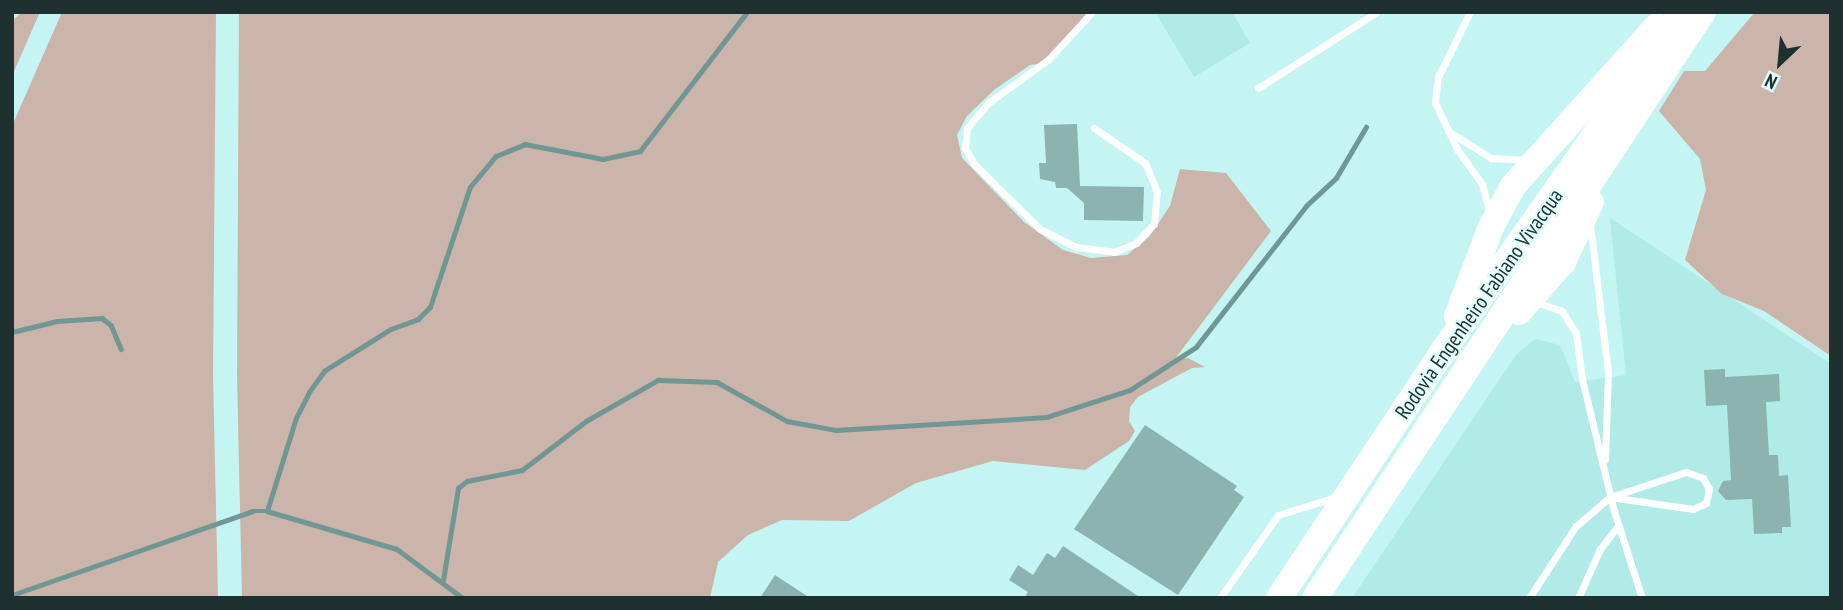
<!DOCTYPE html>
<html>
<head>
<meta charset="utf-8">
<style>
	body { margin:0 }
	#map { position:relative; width:1843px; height:610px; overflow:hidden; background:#c4f5f2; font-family:"PT Sans Narrow",sans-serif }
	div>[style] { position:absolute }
	.built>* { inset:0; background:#b0ebe7 }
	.green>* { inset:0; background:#cbb4a9 }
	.stream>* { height:4.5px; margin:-2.25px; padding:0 2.25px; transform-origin:2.25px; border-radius:2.25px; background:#719795 }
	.building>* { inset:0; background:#8cb3b0 }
	.lane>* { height:7px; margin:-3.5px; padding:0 3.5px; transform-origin:3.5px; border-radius:3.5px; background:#fff }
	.highway>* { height:26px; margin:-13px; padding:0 13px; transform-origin:13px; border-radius:13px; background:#fff }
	span { translate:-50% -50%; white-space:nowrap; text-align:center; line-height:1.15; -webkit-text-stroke:5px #e1fefc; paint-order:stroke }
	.street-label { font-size:21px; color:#1e3130 }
	.frame { position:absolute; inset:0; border:14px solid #1e3130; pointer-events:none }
	.north { position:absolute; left:1745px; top:28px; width:70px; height:70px; -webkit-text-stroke:5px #e1fefc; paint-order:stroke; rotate:206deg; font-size:19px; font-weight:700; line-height:28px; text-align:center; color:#1e3130 }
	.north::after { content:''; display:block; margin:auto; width:24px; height:32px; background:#1e3130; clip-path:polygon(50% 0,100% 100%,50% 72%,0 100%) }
</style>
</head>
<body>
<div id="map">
	<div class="built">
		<div style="clip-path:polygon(1155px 12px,1232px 12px,1250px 43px,1194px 77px)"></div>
		<div style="clip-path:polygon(1610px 218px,1831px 364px,1831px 598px,1352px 598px,1516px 355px,1535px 339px,1560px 345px,1575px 382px,1626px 375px)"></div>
	</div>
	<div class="green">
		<div style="clip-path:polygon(22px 12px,40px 12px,12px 76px,12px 21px)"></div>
		<div style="clip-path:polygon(62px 12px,216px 12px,213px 375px,218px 598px,12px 598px,12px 126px)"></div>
		<div style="clip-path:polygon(239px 12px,1088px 12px,1045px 63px,1030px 65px,994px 90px,967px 116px,957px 135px,962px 158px,1024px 222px,1063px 250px,1091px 258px,1127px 255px,1149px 237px,1170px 206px,1180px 169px,1226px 173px,1271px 231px,1175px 359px,1188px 358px,1205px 367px,1192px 368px,1138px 397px,1130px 407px,1129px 421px,1135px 431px,1129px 441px,1085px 470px,993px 461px,916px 483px,849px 521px,782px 520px,748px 535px,718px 562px,710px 598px,242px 598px,237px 375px)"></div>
		<div style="clip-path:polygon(1755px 12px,1831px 12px,1831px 356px,1764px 311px,1722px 294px,1685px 260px,1706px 190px,1700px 159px,1659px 111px,1684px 71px,1705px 71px)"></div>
	</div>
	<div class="stream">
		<div style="left:12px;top:332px;width:46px;rotate:-13.7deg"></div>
		<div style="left:57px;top:321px;width:45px;rotate:-3.8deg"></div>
		<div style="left:102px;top:318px;width:11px;rotate:38deg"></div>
		<div style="left:111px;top:325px;width:26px;rotate:67deg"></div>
		<div style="left:267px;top:511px;width:97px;rotate:-72.7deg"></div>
		<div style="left:296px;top:418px;width:29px;rotate:-63deg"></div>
		<div style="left:309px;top:392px;width:26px;rotate:-54deg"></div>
		<div style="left:324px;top:371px;width:79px;rotate:-32.1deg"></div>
		<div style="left:391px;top:329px;width:29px;rotate:-20deg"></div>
		<div style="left:418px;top:319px;width:17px;rotate:-45deg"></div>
		<div style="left:430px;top:307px;width:126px;rotate:-71.6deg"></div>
		<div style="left:470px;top:187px;width:40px;rotate:-50deg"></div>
		<div style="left:496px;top:156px;width:31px;rotate:-22deg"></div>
		<div style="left:525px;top:144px;width:79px;rotate:10.9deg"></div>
		<div style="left:603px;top:159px;width:38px;rotate:-12deg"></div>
		<div style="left:640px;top:151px;width:175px;rotate:-52.4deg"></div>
		<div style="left:443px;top:580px;width:93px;rotate:-80.7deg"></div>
		<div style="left:458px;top:488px;width:11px;rotate:-38deg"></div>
		<div style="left:467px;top:481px;width:56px;rotate:-11.3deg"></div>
		<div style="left:522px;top:470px;width:81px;rotate:-37.4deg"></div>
		<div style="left:586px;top:421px;width:83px;rotate:-29.7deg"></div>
		<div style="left:658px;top:380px;width:59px;rotate:1.9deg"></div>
		<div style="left:717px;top:382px;width:80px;rotate:29.1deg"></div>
		<div style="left:787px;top:421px;width:50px;rotate:10.4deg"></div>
		<div style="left:836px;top:430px;width:211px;rotate:-3.5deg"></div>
		<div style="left:1047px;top:417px;width:87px;rotate:-18deg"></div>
		<div style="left:1130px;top:390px;width:79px;rotate:-33.1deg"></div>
		<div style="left:1196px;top:347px;width:179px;rotate:-52deg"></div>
		<div style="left:1306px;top:206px;width:41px;rotate:-43deg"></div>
		<div style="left:1336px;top:178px;width:59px;rotate:-59.5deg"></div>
		<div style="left:12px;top:595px;width:255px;rotate:-19.2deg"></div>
		<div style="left:253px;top:511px;width:14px"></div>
		<div style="left:267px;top:511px;width:135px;rotate:16.3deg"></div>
		<div style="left:397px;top:549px;width:82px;rotate:36.6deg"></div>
	</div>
	<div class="building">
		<div style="clip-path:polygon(1077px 124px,1080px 186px,1144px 187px,1143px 221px,1084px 220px,1084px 203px,1067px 188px,1056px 188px,1055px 182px,1040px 179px,1039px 163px,1046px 163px,1044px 125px)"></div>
		<div style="clip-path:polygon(1725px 369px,1725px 377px,1779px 374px,1780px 401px,1766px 402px,1769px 455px,1778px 455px,1779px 476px,1788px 475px,1791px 527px,1782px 527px,1782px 533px,1754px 534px,1752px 499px,1726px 500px,1718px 491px,1723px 481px,1731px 480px,1727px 405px,1706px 406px,1704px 370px)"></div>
		<div style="clip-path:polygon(1145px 425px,1237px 486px,1234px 490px,1244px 497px,1178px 595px,1074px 529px)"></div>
		<div style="clip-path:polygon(1063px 546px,1141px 598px,1024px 598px,1028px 592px,1009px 580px,1018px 565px,1033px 575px,1047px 553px,1055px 558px)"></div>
		<div style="clip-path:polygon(775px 575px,810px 598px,760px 598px)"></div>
	</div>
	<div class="lane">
		<div style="left:1092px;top:12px;width:64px;rotate:132.5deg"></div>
		<div style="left:1049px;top:59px;width:75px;rotate:144.2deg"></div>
		<div style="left:988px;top:103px;width:33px;rotate:130deg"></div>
		<div style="left:967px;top:128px;width:20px;rotate:96deg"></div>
		<div style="left:965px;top:148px;width:18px;rotate:61deg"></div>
		<div style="left:974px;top:164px;width:93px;rotate:44.6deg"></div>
		<div style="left:1040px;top:229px;width:40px;rotate:26.6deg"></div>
		<div style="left:1076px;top:247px;width:38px;rotate:7deg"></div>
		<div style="left:1114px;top:252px;width:24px;rotate:-22deg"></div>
		<div style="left:1136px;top:243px;width:26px;rotate:-47deg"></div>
		<div style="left:1154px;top:224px;width:32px;rotate:-85deg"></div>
		<div style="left:1157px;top:192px;width:31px;rotate:-112deg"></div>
		<div style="left:1145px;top:163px;width:62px;rotate:-145.5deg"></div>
		<div style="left:1470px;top:12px;width:72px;rotate:116.2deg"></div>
		<div style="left:1438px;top:77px;width:26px;rotate:97deg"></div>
		<div style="left:1435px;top:103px;width:51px;rotate:64.4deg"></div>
		<div style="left:1457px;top:149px;width:43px;rotate:54.5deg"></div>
		<div style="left:1482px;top:184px;width:30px;rotate:75deg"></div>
		<div style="left:1258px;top:88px;width:141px;rotate:-32.6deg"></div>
		<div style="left:1448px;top:131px;width:51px;rotate:32.1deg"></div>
		<div style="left:1491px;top:158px;width:34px;rotate:3deg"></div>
		<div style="left:1590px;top:224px;width:150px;rotate:83.1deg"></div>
		<div style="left:1608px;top:373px;width:86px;rotate:92deg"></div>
		<div style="left:1536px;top:302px;width:28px;rotate:19deg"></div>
		<div style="left:1562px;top:311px;width:26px;rotate:58deg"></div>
		<div style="left:1576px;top:333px;width:46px;rotate:82.6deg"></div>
		<div style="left:1582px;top:379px;width:136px;rotate:76.4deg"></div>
		<div style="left:1614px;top:511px;width:91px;rotate:72.2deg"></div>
		<div style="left:1220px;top:598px;width:101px;rotate:-55.1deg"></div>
		<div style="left:1278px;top:515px;width:61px;rotate:-17.2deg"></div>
		<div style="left:1529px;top:598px;width:86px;rotate:-56.9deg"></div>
		<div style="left:1576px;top:526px;width:45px;rotate:-40.5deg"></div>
		<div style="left:1610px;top:497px;width:80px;rotate:-18.2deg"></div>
		<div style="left:1686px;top:472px;width:18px;rotate:19deg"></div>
		<div style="left:1703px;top:478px;width:13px;rotate:61deg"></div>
		<div style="left:1709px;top:489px;width:14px;rotate:102deg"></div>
		<div style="left:1706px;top:503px;width:14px;rotate:155deg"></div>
		<div style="left:1693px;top:509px;width:84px;rotate:-171.8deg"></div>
		<div style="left:1578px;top:598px;width:54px;rotate:-65.8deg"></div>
		<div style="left:1600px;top:549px;width:29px;rotate:-52deg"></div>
	</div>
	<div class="highway">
		<div style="left:1519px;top:312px;width:67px;rotate:-48.7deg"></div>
		<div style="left:1563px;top:262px;width:66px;rotate:-65deg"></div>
		<div style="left:1457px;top:316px;width:95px;rotate:-69.1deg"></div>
		<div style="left:1491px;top:227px;width:47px;rotate:-61.8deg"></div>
		<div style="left:1513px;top:186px;width:215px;rotate:-48deg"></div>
		<div style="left:1279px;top:598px;width:296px;rotate:-56.4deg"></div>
		<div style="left:1443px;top:351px;width:414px;rotate:-54.9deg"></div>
		<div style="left:1315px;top:598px;width:703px;rotate:-56.49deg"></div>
	</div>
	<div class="street-label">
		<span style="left:1479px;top:304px;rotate:-55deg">Rodovia Engenheiro Fabiano Vivacqua</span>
	</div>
	<div class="frame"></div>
	<div class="north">N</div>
</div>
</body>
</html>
